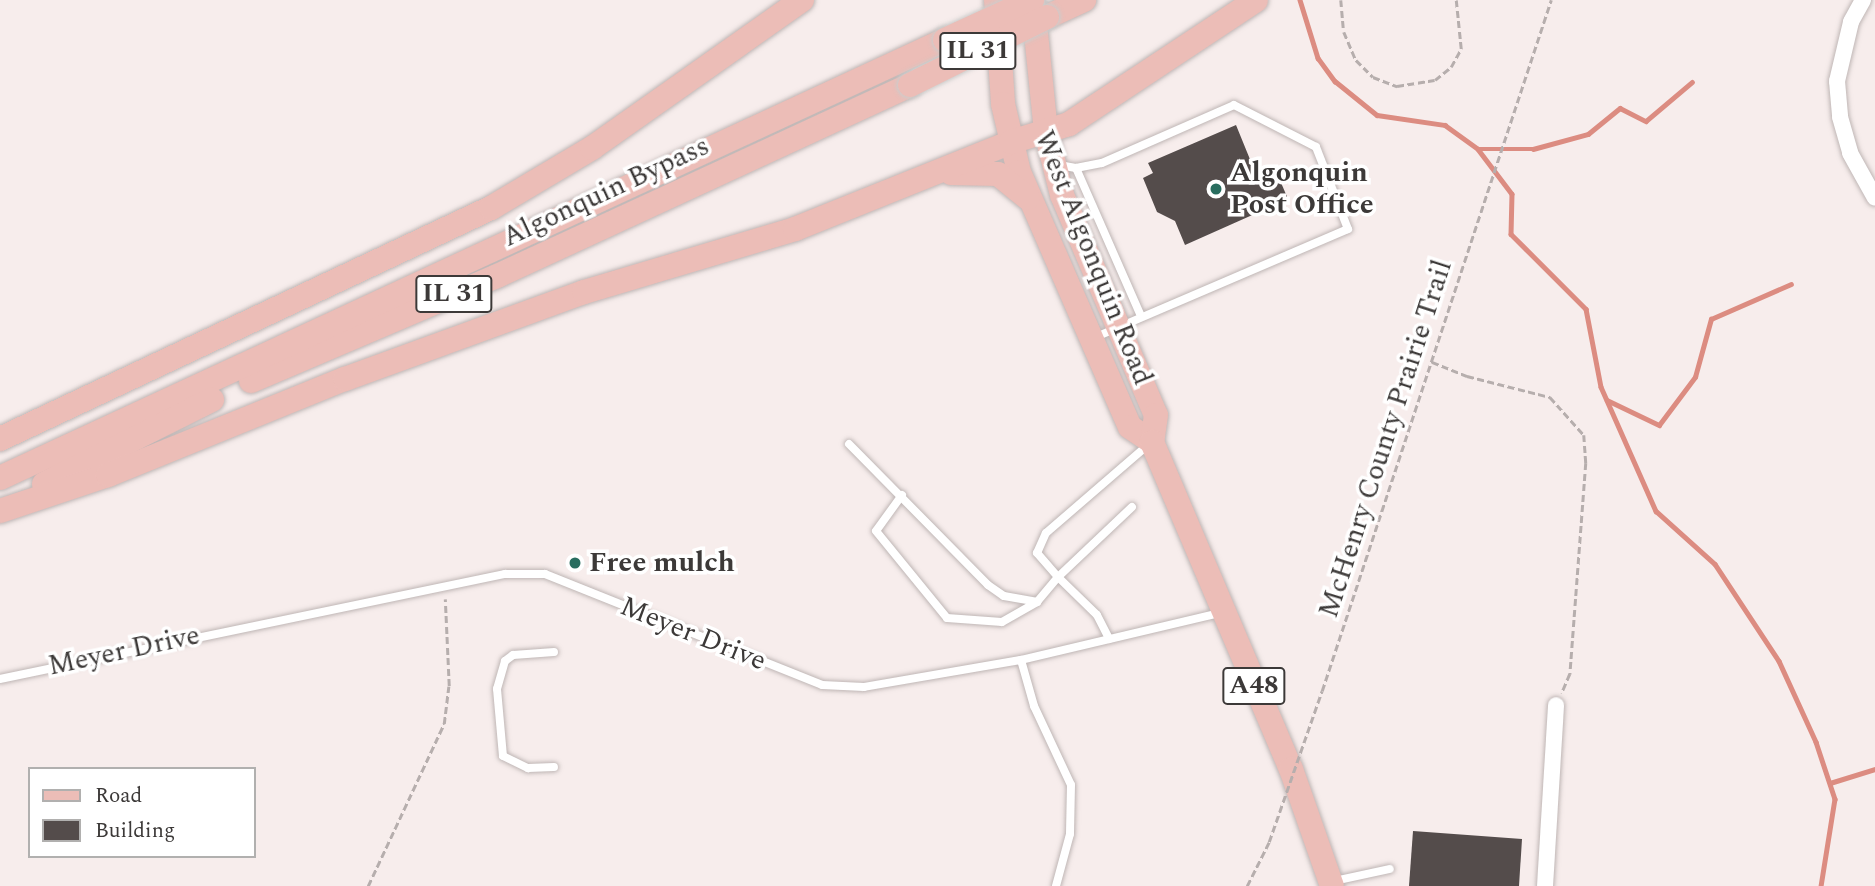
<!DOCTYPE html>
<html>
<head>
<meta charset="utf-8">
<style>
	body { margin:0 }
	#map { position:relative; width:1875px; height:886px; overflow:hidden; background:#f7edec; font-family:Spectral,serif }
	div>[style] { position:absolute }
	.stream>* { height:4.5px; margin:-2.25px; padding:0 2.25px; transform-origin:2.25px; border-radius:2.25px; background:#dc8c81 }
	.building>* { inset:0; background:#544c4b }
	.path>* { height:2.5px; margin-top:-1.25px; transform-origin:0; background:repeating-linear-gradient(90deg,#b6aead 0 7px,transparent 0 10.5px) }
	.roads { filter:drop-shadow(0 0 2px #bfb6b5) drop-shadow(0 0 2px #bfb6b5) }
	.lane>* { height:8px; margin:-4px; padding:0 4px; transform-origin:4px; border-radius:4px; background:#fff }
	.street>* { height:16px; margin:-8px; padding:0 8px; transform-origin:8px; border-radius:8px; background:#fff }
	.primary>* { height:24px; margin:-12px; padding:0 12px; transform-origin:12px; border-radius:12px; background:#ecbdb7 }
	.path-bridge>* { height:2.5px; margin-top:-1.25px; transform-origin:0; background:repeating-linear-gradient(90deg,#b6aead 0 7px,transparent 0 10.5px) }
	.bridges { filter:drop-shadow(0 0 2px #cccccb) drop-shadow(0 0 2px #cccccb) }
	.primary-bridge>* { height:24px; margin:-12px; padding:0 12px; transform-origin:12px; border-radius:12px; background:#ecbdb7 }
	.dots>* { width:19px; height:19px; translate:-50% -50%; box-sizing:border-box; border:4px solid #fff; border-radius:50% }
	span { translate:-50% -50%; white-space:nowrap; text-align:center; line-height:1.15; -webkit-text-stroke:7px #fff; paint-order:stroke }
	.shield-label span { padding:2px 5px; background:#fff; border:2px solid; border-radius:5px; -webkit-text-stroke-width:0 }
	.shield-label { font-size:26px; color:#3c3938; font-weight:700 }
	.poi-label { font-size:28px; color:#3c3938; font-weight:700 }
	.left { translate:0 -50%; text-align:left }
	.street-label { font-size:28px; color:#3c3938 }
	.legend { position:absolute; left:28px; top:767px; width:228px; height:91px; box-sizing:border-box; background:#fff; border:2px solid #b1b0af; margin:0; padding:9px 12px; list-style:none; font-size:21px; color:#3c3938 }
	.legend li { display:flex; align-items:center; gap:14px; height:35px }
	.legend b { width:35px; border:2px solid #b1b0af }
</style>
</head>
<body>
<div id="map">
	<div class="stream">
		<div style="left:1300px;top:0;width:61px;rotate:72.8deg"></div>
		<div style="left:1318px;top:58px;width:29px;rotate:54deg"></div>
		<div style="left:1335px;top:81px;width:54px;rotate:39deg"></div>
		<div style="left:1377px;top:115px;width:69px;rotate:8.4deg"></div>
		<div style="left:1445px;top:125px;width:41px;rotate:36deg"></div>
		<div style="left:1478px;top:149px;width:56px;rotate:52.9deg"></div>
		<div style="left:1512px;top:194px;width:40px;rotate:91.4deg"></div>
		<div style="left:1511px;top:234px;width:106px;rotate:45deg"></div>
		<div style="left:1586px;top:309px;width:79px;rotate:79.1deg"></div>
		<div style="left:1601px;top:387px;width:136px;rotate:66.1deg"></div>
		<div style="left:1656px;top:511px;width:79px;rotate:41.9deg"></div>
		<div style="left:1715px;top:564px;width:116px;rotate:56.6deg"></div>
		<div style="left:1779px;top:661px;width:89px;rotate:65.4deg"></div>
		<div style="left:1816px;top:742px;width:60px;rotate:71.6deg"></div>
		<div style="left:1835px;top:799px;width:88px;rotate:99.1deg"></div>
		<div style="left:1478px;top:149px;width:55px"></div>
		<div style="left:1533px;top:149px;width:57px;rotate:-15.3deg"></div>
		<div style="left:1588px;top:134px;width:41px;rotate:-39.1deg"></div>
		<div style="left:1620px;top:108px;width:29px;rotate:27deg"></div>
		<div style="left:1646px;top:121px;width:60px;rotate:-40.3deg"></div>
		<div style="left:1607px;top:400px;width:58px;rotate:25.7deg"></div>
		<div style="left:1659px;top:425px;width:60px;rotate:-53.1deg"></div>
		<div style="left:1695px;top:377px;width:60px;rotate:-74.6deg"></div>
		<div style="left:1711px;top:319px;width:87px;rotate:-23.6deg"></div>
		<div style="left:1830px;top:783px;width:47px;rotate:-17.3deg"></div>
	</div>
	<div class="building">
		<div style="clip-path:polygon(1236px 125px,1258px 179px,1276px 171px,1288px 199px,1185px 245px,1175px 221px,1157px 212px,1143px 178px,1153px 173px,1148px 163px)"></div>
		<div style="clip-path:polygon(1413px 831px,1522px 839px,1519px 886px,1409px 886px)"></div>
	</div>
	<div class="path">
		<div style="left:1341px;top:0;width:32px;rotate:85deg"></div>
		<div style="left:1344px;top:32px;width:30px;rotate:67deg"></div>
		<div style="left:1356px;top:60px;width:24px;rotate:45deg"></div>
		<div style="left:1373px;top:77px;width:26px;rotate:21deg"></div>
		<div style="left:1397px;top:86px;width:38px;rotate:-9deg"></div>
		<div style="left:1435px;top:80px;width:21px;rotate:-39deg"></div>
		<div style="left:1451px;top:67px;width:21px;rotate:-61deg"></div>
		<div style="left:1461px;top:49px;width:49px;rotate:-95.8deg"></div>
		<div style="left:1432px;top:362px;width:38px;rotate:22deg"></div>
		<div style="left:1467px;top:376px;width:86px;rotate:14.2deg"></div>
		<div style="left:1550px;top:397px;width:51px;rotate:48.2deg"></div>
		<div style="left:1584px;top:435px;width:28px;rotate:86deg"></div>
		<div style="left:1586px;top:463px;width:212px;rotate:94.3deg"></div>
		<div style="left:1570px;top:674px;width:21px;rotate:113deg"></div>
		<div style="left:1322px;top:691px;width:728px;rotate:-71.66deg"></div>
		<div style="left:368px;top:886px;width:179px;rotate:-64.9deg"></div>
		<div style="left:444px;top:724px;width:38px;rotate:-83deg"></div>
		<div style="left:449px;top:686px;width:87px;rotate:-92.6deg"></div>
		<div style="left:1247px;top:886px;width:49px;rotate:-63.4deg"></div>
	</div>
	<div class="roads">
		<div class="lane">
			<div style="left:1059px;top:165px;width:17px;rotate:10deg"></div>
			<div style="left:1076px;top:168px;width:26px;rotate:-11deg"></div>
			<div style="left:1102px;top:163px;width:144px;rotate:-23.7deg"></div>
			<div style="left:1234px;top:105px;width:92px;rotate:27.1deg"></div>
			<div style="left:1316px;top:147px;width:88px;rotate:68.7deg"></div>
			<div style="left:1348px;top:229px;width:274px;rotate:156.8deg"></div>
			<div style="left:1076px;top:168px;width:162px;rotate:66.3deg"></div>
			<div style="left:849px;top:444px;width:198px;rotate:45.4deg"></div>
			<div style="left:988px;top:585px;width:19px;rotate:35deg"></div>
			<div style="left:1004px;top:596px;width:34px;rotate:10deg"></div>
			<div style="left:1037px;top:602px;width:33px;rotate:-50deg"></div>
			<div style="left:1058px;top:577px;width:54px;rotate:44.3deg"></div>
			<div style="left:1097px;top:615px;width:27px;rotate:63deg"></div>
			<div style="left:902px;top:495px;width:44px;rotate:125.8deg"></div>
			<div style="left:876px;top:531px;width:112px;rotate:50.8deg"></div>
			<div style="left:947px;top:618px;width:55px;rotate:4.2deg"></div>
			<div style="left:1002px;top:622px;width:40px;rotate:-29.7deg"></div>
			<div style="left:1132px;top:507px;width:102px;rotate:136.6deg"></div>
			<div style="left:1058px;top:577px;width:32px;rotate:-131deg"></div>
			<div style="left:1037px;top:553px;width:22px;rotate:-66deg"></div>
			<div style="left:1046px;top:533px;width:135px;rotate:-40.8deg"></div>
			<div style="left:554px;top:652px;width:41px;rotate:175.8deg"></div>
			<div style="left:513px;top:655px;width:10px;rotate:143deg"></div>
			<div style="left:505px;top:661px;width:29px;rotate:106deg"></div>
			<div style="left:497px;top:689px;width:67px;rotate:84.9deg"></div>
			<div style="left:503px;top:756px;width:28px;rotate:26deg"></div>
			<div style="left:528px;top:768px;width:26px;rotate:-2deg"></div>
			<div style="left:1021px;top:660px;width:48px;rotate:74.2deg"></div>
			<div style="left:1034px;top:706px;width:87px;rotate:64.9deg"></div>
			<div style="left:1071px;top:785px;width:49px;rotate:91.2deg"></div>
			<div style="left:1070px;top:834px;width:54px;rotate:105.1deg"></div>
			<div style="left:0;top:679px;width:516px;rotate:-11.75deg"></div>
			<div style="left:505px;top:574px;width:40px"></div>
			<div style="left:545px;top:574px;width:298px;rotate:21.8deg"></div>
			<div style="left:822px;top:685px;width:42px;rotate:2.7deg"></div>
			<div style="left:864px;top:687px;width:159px;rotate:-9.8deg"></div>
			<div style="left:1021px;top:660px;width:204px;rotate:-13.3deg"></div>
			<div style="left:1334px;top:881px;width:57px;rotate:-12.1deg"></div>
		</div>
		<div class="street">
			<div style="left:1863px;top:0;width:25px;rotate:119deg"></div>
			<div style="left:1851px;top:22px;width:61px;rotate:103.3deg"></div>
			<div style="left:1837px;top:81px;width:36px;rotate:85deg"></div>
			<div style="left:1840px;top:117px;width:37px;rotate:74deg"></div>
			<div style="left:1850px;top:153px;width:51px;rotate:60.9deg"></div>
			<div style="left:1545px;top:886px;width:181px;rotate:-86.5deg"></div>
		</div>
		<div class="primary">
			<div style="left:996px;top:0;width:104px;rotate:86.1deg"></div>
			<div style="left:1003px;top:104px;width:70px;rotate:76.8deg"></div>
			<div style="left:1019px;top:172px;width:278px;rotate:66.5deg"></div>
			<div style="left:1130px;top:427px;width:27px;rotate:34deg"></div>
			<div style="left:1033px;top:4px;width:129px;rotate:84.2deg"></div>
			<div style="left:1046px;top:132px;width:65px;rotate:75.7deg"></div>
			<div style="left:1062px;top:195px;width:239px;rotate:66.9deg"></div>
			<div style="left:1156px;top:415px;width:27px;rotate:98deg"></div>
			<div style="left:1152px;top:442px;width:355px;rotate:67deg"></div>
			<div style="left:1291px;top:769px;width:124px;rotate:70.7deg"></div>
			<div style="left:1047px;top:17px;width:41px;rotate:-24.7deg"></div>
			<div style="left:951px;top:173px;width:47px;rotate:1.2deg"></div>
			<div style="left:998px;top:174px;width:38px;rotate:39deg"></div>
			<div style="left:251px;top:381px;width:267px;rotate:-23.1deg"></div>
			<div style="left:497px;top:276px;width:455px;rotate:-24.8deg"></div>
			<div style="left:0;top:439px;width:543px;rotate:-25.2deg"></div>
			<div style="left:491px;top:208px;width:117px;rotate:-30.7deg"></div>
			<div style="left:592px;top:148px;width:257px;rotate:-35.2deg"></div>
			<div style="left:0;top:478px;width:1042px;rotate:-24.87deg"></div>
			<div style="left:44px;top:484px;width:188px;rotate:-26.6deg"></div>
			<div style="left:0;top:511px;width:114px;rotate:-18.4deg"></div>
			<div style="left:108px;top:475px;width:256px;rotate:-22.1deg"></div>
			<div style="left:345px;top:379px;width:254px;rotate:-20deg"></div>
			<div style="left:584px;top:292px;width:220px;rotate:-16.6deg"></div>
			<div style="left:795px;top:229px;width:233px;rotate:-21.9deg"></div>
			<div style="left:1011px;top:142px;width:61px;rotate:-17.2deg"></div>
			<div style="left:1069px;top:124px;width:224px;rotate:-33.5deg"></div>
		</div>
	</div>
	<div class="path-bridge">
		<div style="left:1269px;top:842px;width:160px;rotate:-70.7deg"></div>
	</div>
	<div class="bridges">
		<div class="primary-bridge">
			<div style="left:945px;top:40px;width:96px;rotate:-24.7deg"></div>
			<div style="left:910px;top:85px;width:153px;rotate:-26.4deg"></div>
		</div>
	</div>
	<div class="dots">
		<div style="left:1216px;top:189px;background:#296d5f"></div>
		<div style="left:575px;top:563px;background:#296d5f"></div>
	</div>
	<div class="shield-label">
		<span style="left:978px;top:51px">IL 31</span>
		<span style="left:454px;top:294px">IL 31</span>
		<span style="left:1254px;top:686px">A48</span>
	</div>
	<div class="poi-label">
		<span class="left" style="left:1230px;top:189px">Algonquin<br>Post Office</span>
		<span class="left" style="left:589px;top:563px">Free mulch</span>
	</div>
	<div class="street-label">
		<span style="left:606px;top:192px;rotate:-25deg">Algonquin Bypass</span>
		<span style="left:1093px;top:258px;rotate:68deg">West Algonquin Road</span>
		<span style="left:1386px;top:439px;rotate:-72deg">McHenry County Prairie Trail</span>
		<span style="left:693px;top:634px;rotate:22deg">Meyer Drive</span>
		<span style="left:124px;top:651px;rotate:-12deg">Meyer Drive</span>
	</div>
	<ul class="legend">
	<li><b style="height:9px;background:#ecbdb7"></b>Road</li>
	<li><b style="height:19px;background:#544c4b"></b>Building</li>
	</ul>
</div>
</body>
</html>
